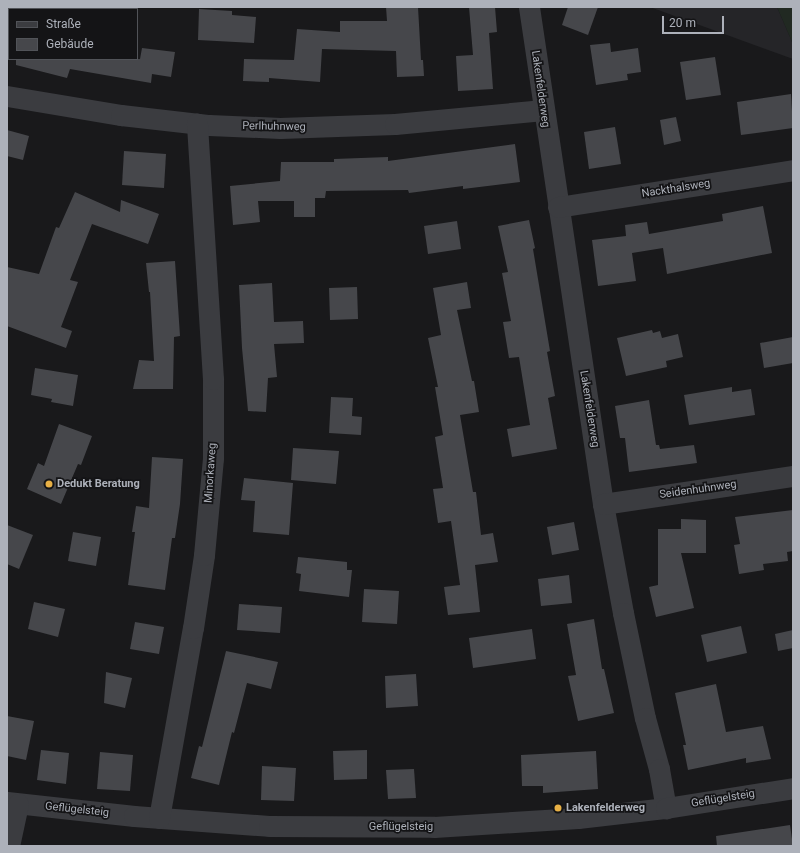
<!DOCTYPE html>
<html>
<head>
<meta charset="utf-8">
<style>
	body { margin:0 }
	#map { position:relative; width:800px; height:853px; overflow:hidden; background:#19191b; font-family:Roboto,sans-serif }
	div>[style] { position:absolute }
	.built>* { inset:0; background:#252528 }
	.green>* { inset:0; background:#212922 }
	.building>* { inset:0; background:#46474b }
	.minor>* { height:21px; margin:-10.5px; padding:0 10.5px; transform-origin:10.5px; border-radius:10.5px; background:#3b3c40 }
	.dots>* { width:11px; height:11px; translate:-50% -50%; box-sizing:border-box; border:2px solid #141416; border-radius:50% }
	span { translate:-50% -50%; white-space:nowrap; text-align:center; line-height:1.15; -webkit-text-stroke:3.5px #141416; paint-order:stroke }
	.street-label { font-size:11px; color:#adb1ba }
	.poi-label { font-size:11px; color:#adb1ba; font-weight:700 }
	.left { translate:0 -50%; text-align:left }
	.frame { position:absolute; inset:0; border:8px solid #adb1ba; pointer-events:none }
	.legend { position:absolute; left:8px; top:8px; width:130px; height:52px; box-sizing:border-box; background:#141416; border:1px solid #515358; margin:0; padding:5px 7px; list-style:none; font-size:12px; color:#adb1ba }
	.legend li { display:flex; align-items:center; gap:8px; height:20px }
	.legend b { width:20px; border:1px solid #515358 }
	.scale { position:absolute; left:662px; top:16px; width:62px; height:18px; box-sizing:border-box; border:2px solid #adb1ba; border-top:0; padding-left:5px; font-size:12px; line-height:14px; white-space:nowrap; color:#adb1ba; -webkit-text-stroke:3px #141416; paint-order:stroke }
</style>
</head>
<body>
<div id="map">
	<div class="built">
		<div style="clip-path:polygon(650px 7px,777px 7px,793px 44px,793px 59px)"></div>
	</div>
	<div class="green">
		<div style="clip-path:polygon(777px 7px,793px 7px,793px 44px)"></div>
	</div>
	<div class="building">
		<div style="clip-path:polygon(386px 7px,418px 7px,421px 60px,423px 60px,424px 76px,397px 77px,396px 51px,322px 49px,320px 82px,269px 78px,269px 82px,243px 81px,244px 59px,294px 60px,297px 29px,340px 32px,340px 21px,387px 21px)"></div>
		<div style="clip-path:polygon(469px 7px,495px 7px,497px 32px,489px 33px,493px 89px,458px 91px,456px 56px,473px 55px)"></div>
		<div style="clip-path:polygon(568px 7px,598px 7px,588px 35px,562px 25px)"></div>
		<div style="clip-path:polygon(199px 9px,232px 11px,232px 15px,256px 17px,254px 43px,198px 40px)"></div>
		<div style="clip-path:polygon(610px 43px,611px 52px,638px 48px,641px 72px,627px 74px,628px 80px,596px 85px,590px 45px)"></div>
		<div style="clip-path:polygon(142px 48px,175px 52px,171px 77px,152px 74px,151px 83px,70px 69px,67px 78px,16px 65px,16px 59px,140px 59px)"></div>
		<div style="clip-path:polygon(715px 57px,721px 95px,686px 100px,680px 62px)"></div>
		<div style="clip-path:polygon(791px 94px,793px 128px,741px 135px,737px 102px)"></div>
		<div style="clip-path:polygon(676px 117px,681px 141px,664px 145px,660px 120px)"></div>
		<div style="clip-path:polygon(615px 127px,621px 164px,589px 169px,584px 132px)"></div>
		<div style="clip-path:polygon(7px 130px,29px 136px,23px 160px,7px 156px)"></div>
		<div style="clip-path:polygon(515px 144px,520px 182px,463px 189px,463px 186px,409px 193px,408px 190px,326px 191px,325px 198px,315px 198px,315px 217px,294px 217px,294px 201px,258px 201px,260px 222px,233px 225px,230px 186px,280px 181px,281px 162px,334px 162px,334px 159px,388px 157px,388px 161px)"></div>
		<div style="clip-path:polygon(124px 151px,166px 154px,164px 188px,122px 185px)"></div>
		<div style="clip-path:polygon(75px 192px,120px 212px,121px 200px,159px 214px,148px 244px,92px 224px,70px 280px,78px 282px,61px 327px,72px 331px,66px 348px,7px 326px,7px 267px,39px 274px,56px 227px,59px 228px)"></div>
		<div style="clip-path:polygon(763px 206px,772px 253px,667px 274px,663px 248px,632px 253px,636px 281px,598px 286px,592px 240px,626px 236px,625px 225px,647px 222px,649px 234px,723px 221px,722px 214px)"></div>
		<div style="clip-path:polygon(529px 220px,535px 248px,533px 249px,550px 351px,547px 352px,555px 396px,548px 398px,557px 449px,512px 457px,507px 429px,530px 425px,519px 357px,509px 358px,503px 322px,511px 321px,502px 273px,508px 272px,498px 226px)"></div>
		<div style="clip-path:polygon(457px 221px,461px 249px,428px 254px,424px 226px)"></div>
		<div style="clip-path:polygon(175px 261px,180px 336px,174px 337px,173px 389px,133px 389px,139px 360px,154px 361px,150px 292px,149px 292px,146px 263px)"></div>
		<div style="clip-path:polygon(467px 282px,471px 308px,457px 310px,472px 381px,474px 381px,479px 412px,460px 415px,473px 492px,476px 492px,481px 535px,493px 533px,498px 562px,475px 565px,480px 612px,448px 615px,444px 587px,460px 585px,451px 521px,438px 523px,433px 489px,443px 488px,435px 437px,443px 435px,435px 387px,438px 387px,428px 338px,441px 335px,433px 288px)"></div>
		<div style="clip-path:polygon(272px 283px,274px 322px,303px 321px,304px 343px,274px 344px,277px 377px,268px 378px,266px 412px,248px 411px,242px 348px,239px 285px)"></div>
		<div style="clip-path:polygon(357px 287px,358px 319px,330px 320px,329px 288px)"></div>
		<div style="clip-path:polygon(652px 330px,653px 333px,660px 331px,662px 338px,678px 334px,683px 357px,666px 361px,667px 367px,626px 376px,617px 338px)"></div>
		<div style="clip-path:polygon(793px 337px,793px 363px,764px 368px,760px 343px)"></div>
		<div style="clip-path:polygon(35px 368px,78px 375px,73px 406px,51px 402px,52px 399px,31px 395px)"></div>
		<div style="clip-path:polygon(732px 387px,732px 392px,751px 389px,755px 415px,689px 425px,684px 395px)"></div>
		<div style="clip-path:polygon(331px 397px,353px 398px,352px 416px,362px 417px,361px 435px,329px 433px)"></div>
		<div style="clip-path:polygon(649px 400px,656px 445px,659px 445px,660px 449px,694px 445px,697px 463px,629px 472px,625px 438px,620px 438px,615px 406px)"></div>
		<div style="clip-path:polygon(59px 424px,92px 436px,81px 465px,78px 464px,61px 504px,27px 489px,38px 463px,44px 466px)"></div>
		<div style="clip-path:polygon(293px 448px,339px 451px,336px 484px,291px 480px)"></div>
		<div style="clip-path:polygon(152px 457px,183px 459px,180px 504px,175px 538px,172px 538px,165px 590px,128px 585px,135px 532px,132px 532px,136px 506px,149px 508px)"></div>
		<div style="clip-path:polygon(244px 478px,293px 483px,289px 535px,253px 532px,255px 501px,241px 500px)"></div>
		<div style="clip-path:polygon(793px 510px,793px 551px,787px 552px,788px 561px,763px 564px,764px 570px,739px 574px,734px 545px,740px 544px,735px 517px)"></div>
		<div style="clip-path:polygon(681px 519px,706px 520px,706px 553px,681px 553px,694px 608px,656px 617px,649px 587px,658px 585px,658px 529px,681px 529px)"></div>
		<div style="clip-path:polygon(574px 522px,579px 550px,552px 555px,547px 527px)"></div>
		<div style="clip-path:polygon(7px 525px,33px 535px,19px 569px,7px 564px)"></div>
		<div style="clip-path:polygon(73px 532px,101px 537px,96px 566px,68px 561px)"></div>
		<div style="clip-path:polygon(298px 557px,347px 562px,347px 570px,352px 570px,349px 597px,299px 591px,301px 574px,296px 573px)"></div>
		<div style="clip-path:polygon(569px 575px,572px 603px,541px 606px,538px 579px)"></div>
		<div style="clip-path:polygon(364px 589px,399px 591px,397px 624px,362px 622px)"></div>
		<div style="clip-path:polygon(34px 602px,65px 609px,58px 637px,28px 629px)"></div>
		<div style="clip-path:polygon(239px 604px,282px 607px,280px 633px,237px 630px)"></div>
		<div style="clip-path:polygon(594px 619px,602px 669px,604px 669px,614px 713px,578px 721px,568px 676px,576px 675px,567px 624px)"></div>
		<div style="clip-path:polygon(135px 622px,164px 627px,159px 654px,130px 649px)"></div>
		<div style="clip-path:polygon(741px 626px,747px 653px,707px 662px,701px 635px)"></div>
		<div style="clip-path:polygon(532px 629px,536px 659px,473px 668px,469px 638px)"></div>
		<div style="clip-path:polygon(793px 630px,793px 648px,778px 651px,775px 634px)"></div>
		<div style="clip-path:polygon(226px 651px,278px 662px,271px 689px,247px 683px,234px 733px,232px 732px,219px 785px,191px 778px,199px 746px,202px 747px)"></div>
		<div style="clip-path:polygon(106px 672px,132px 678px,125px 708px,104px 703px)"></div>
		<div style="clip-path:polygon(416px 674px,418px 706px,386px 708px,385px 676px)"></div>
		<div style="clip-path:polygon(716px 684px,726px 732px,763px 726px,771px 759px,746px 763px,746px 758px,688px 770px,683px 745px,686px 745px,675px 693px)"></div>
		<div style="clip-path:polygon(7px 716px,34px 721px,26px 760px,7px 756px)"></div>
		<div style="clip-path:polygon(41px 750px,69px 753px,66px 784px,37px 780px)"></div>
		<div style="clip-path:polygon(367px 750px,367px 779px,334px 780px,333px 751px)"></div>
		<div style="clip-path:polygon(596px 751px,598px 789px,543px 793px,543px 786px,522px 786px,521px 755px)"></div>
		<div style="clip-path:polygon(100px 752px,133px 755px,130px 791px,97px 789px)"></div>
		<div style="clip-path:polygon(262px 766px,296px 768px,294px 801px,261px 800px)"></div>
		<div style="clip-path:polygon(414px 769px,416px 798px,388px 799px,386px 770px)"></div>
		<div style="clip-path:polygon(790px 825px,793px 846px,717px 846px,716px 836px)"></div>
	</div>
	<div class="minor">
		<div style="left:529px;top:7px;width:502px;rotate:81.53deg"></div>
		<div style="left:603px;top:504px;width:111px;rotate:79.6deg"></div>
		<div style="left:623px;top:613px;width:107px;rotate:78.2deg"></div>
		<div style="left:645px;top:718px;width:53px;rotate:74.6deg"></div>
		<div style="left:659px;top:769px;width:40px;rotate:80deg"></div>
		<div style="left:7px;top:96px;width:116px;rotate:9.5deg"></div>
		<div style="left:121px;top:115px;width:89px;rotate:6.5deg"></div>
		<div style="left:209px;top:125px;width:71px;rotate:2.4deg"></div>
		<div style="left:280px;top:128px;width:115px;rotate:-2deg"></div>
		<div style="left:395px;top:124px;width:149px;rotate:-5.4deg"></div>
		<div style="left:558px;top:207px;width:238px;rotate:-8.9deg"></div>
		<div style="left:603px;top:504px;width:192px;rotate:-8.4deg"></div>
		<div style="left:7px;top:802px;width:128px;rotate:6.3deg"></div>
		<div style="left:134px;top:816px;width:135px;rotate:4.2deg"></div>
		<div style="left:269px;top:826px;width:165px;rotate:0.3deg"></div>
		<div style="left:434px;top:827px;width:144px;rotate:-3.6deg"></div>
		<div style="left:578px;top:818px;width:89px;rotate:-6.5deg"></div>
		<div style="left:666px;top:808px;width:129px;rotate:-8.9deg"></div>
		<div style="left:159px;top:818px;width:193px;rotate:-79.9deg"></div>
		<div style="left:193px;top:628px;width:74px;rotate:-81.4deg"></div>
		<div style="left:204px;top:555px;width:97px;rotate:-84.7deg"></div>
		<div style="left:213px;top:458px;width:79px;rotate:-90deg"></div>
		<div style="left:213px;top:379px;width:256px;rotate:-93.6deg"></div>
		<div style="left:9px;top:846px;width:43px;rotate:-77.9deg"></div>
	</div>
	<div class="dots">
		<div style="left:49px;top:484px;background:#e8b045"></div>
		<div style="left:558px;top:808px;background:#e8b045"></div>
	</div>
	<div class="street-label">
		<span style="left:540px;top:89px;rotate:82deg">Lakenfelderweg</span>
		<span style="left:274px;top:127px;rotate:1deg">Perlhuhnweg</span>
		<span style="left:676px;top:189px;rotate:-9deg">Nackthalsweg</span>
		<span style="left:589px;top:409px;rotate:81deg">Lakenfelderweg</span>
		<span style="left:211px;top:473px;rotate:-86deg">Minorkaweg</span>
		<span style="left:698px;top:490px;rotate:-8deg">Seidenhuhnweg</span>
		<span style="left:723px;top:799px;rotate:-9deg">Geflügelsteig</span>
		<span style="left:77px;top:810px;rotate:6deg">Geflügelsteig</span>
		<span style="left:401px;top:827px">Geflügelsteig</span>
	</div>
	<div class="poi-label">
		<span class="left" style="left:57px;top:484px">Dedukt Beratung</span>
		<span class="left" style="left:566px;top:808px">Lakenfelderweg</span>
	</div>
	<div class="frame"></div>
	<ul class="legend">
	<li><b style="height:5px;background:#3b3c40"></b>Straße</li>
	<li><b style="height:11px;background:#46474b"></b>Gebäude</li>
	</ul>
	<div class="scale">20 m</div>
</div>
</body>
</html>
